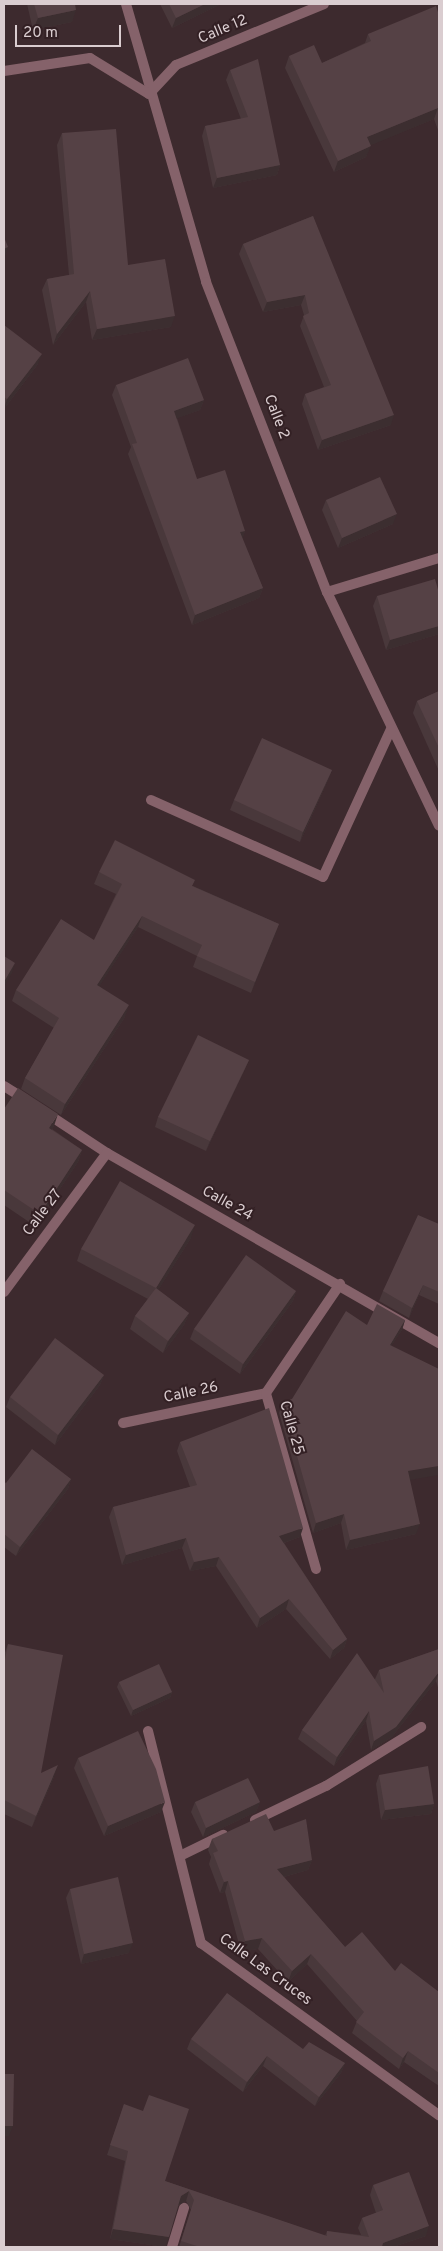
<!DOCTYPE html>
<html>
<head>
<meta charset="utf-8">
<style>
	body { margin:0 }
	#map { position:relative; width:443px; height:2251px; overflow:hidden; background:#3d2a2e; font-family:Overpass,sans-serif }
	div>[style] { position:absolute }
	.service>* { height:10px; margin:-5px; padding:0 5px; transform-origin:5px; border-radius:5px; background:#85626a }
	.minor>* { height:10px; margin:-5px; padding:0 5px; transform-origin:5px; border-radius:5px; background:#85626a }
	.wall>* { inset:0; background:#49383b }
	.shaded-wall>* { inset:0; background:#3c2e30 }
	.building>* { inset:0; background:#554145 }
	span { translate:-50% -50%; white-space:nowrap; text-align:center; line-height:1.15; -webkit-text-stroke:4px #332024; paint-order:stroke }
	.street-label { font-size:15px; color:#dacdd0 }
	.frame { position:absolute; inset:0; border:5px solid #dacdd0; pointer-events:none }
	.scale { position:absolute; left:15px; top:25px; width:106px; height:22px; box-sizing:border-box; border:2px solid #dacdd0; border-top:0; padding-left:6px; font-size:15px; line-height:18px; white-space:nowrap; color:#dacdd0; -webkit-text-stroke:4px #332024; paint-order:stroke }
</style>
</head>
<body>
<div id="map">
	<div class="service">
		<div style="left:327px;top:592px;width:117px;rotate:-16.9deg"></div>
	</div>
	<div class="minor">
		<div style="left:126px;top:4px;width:289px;rotate:73.9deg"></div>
		<div style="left:206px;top:282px;width:333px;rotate:68.7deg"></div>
		<div style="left:327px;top:592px;width:259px;rotate:64.4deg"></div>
		<div style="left:4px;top:71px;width:87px;rotate:-8.6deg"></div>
		<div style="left:90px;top:58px;width:69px;rotate:31.4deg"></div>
		<div style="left:149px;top:94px;width:40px;rotate:-47deg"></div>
		<div style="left:176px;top:65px;width:160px;rotate:-22.4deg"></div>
		<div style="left:151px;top:800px;width:188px;rotate:24.1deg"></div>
		<div style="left:323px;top:877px;width:163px;rotate:-65.3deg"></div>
		<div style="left:4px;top:1086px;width:26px;rotate:32deg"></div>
		<div style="left:46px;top:1113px;width:73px;rotate:33.3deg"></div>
		<div style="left:107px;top:1153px;width:383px;rotate:29.8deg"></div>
		<div style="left:4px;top:1292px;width:173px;rotate:-53.5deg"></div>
		<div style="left:123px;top:1423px;width:146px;rotate:-11.8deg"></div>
		<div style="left:316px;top:1569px;width:183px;rotate:-105.9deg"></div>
		<div style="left:266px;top:1393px;width:132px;rotate:-55.8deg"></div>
		<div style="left:148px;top:1731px;width:219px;rotate:76deg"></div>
		<div style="left:201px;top:1943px;width:294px;rotate:35.9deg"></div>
		<div style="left:255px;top:1820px;width:79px;rotate:-25.6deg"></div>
		<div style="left:326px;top:1786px;width:112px;rotate:-31.8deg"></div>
		<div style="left:182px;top:1855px;width:46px;rotate:-26deg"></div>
		<div style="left:172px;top:2247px;width:41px;rotate:-72.9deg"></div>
	</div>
	<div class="wall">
		<div style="clip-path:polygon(27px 4px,75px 4px,72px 22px,33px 30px)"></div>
		<div style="clip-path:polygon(160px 4px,221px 4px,172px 28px)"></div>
		<div style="clip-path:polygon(439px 15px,439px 133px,434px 119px,370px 145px,366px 157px,334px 172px,285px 68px,289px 56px,322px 63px,365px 43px,368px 34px)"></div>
		<div style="clip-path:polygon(230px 70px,280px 165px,277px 175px,213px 188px,202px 136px,205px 126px,241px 119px,226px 80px)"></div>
		<div style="clip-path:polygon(62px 133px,128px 265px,171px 327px,92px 340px,86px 302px,53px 345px,42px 290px,47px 279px,69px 275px,57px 145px)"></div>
		<div style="clip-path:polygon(313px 216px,391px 425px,318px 450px,302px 404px,305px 394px,324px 387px,300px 326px,304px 315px,301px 305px,263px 312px,239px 254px,243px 244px)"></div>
		<div style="clip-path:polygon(4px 325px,38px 364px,4px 409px)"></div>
		<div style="clip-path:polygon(116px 385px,204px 400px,200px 410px,177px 418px,197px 479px,245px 531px,242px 539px,263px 588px,259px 598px,192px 625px,128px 454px,131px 447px,112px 395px)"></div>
		<div style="clip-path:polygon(326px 500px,393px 524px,338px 548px,322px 510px)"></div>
		<div style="clip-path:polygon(439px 593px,439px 634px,386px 650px,373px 606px,377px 596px)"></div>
		<div style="clip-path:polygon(439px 691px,439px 771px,413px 713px,417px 701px)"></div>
		<div style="clip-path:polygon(332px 770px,328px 780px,300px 842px,230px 810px,234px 800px)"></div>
		<div style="clip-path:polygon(99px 872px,193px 886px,279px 924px,251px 993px,193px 967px,197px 956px,138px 927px,99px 986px,125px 1017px,61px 1115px,21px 1089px,25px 1078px,54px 1028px,12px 1001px,16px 990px,94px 940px,116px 894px,94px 884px)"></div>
		<div style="clip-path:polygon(249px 1060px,245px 1069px,206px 1151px,155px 1127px,158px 1117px)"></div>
		<div style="clip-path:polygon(4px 1109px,54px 1126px,52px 1129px,82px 1150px,78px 1162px,35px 1226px,4px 1205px)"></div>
		<div style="clip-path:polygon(439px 1224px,439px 1304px,419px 1295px,409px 1318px,379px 1301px,383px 1291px)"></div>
		<div style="clip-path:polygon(191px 1238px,158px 1290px,189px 1313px,184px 1325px,163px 1353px,130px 1329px,135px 1316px,148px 1299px,77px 1261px,81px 1249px)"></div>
		<div style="clip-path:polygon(296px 1291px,293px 1301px,240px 1374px,190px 1339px,194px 1329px)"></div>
		<div style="clip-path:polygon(405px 1320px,402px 1330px,391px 1346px,416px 1534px,346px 1550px,341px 1523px,313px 1533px,279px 1413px,282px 1403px,292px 1399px,367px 1325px)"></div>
		<div style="clip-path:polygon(104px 1375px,100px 1385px,55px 1445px,6px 1407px,10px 1397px)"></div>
		<div style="clip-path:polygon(180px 1442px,300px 1537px,284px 1543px,347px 1639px,344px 1648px,330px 1659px,286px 1609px,257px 1628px,216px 1566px,190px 1571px,182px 1548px,122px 1565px,109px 1517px,113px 1507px,190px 1487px,177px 1451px)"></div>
		<div style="clip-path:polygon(71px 1479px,68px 1489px,16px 1556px,4px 1547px,4px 1482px,6px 1483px)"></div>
		<div style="clip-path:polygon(8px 1644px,41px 1773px,54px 1777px,32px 1827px,4px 1814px,4px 1655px)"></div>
		<div style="clip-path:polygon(439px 1649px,439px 1691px,436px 1681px,392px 1737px,371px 1750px,366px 1721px,334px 1766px,298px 1739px,302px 1730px,375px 1679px,379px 1670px)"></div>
		<div style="clip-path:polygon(119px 1682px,172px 1692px,170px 1698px,131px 1716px,117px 1687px)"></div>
		<div style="clip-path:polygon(78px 1758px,161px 1812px,104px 1836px,74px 1768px)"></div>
		<div style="clip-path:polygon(379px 1775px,434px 1804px,431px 1814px,381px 1820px,376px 1784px)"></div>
		<div style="clip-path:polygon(195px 1802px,260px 1802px,256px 1812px,203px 1837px,191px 1812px)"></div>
		<div style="clip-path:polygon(274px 1831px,312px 1860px,308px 1870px,284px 1877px,345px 1947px,439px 1992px,439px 2086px,404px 2062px,399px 2069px,352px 2033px,357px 2021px,307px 1964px,288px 1982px,258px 1949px,241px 1952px,225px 1892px,220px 1893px,209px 1864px,211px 1857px,208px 1850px,212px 1839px)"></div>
		<div style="clip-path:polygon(70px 1889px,129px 1953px,81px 1964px,66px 1898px)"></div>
		<div style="clip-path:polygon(191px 2039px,303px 2049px,345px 2063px,341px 2073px,315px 2106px,263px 2066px,243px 2092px,187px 2049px)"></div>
		<div style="clip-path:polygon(124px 2104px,165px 2181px,325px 2236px,327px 2231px,361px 2235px,358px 2228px,362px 2218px,376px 2213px,370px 2195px,373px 2185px,426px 2236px,393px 2247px,179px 2247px,191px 2210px,186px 2201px,178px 2206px,165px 2247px,110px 2239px,125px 2161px,107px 2155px)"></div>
	</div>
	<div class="shaded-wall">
		<div style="clip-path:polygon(205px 4px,221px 4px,172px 28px,176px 18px)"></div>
		<div style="clip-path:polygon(76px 10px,72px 22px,33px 30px,38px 18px)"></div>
		<div style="clip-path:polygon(438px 108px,434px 119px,362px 149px,367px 137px)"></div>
		<div style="clip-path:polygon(371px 146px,366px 157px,334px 172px,338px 161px)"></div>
		<div style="clip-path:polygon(280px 165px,277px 175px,213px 188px,217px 178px)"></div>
		<div style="clip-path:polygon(8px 247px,4px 259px,4px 249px)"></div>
		<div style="clip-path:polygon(90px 291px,86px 302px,53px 345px,57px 334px)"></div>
		<div style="clip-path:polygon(305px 295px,301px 305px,263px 312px,267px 302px)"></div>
		<div style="clip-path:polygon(175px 316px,171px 327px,92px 340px,97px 329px)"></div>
		<div style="clip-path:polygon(42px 354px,38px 364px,4px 409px,7px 399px)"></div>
		<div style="clip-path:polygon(204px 400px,200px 410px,170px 421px,174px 411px)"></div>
		<div style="clip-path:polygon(394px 415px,391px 425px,318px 450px,322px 440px)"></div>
		<div style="clip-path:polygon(397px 514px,393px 524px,338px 548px,342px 538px)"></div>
		<div style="clip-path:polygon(245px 531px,242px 541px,240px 532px)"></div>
		<div style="clip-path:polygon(263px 588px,259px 598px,192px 625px,195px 615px)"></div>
		<div style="clip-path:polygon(439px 626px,439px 634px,386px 650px,390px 640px)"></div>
		<div style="clip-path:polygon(332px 770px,328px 780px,300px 842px,303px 832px)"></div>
		<div style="clip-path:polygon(142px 916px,138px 927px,93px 996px,97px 985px)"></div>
		<div style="clip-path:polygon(279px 924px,275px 936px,251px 993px,255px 982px)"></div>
		<div style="clip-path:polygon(15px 963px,12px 973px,4px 986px,4px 982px)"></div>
		<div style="clip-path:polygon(129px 1005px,125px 1017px,61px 1115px,65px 1104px)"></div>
		<div style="clip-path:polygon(249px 1060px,245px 1069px,206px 1151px,210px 1141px)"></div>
		<div style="clip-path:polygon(58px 1114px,54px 1126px,45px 1140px,49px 1128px)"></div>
		<div style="clip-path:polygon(82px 1150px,78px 1162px,35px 1226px,40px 1214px)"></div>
		<div style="clip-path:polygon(195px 1225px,191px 1238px,152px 1300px,156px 1288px)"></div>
		<div style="clip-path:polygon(423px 1285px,419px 1295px,409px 1318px,412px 1308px)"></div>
		<div style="clip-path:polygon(296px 1291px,293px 1301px,240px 1374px,243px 1364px)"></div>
		<div style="clip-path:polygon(189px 1313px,184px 1325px,163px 1353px,168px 1341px)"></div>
		<div style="clip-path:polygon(405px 1320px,402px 1330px,386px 1354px,390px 1345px)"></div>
		<div style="clip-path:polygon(104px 1375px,100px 1385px,55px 1445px,58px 1435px)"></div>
		<div style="clip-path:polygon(439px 1466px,439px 1475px,404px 1481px,408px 1471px)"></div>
		<div style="clip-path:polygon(71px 1479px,68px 1489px,16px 1556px,20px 1547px)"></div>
		<div style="clip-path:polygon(344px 1514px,341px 1523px,313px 1533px,316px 1523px)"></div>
		<div style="clip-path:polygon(420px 1524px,416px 1534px,346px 1550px,350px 1540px)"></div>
		<div style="clip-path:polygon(303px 1528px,300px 1537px,275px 1546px,279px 1536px)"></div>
		<div style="clip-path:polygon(186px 1538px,182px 1548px,122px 1565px,126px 1555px)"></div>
		<div style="clip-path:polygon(219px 1557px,216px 1566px,190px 1571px,194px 1562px)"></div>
		<div style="clip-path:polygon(289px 1599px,286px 1609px,257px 1628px,260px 1618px)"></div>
		<div style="clip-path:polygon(347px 1639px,344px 1648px,330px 1659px,333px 1650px)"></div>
		<div style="clip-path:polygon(439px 1672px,436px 1681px,392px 1737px,371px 1750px,374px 1741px)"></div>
		<div style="clip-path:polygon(172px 1692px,170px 1698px,131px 1716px,133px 1710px)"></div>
		<div style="clip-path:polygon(369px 1711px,366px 1721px,334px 1766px,337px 1757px)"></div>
		<div style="clip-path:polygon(58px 1765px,54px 1777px,32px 1827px,36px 1816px)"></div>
		<div style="clip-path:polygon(165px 1802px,161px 1812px,104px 1836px,108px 1826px)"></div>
		<div style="clip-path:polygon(260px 1802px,256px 1812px,203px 1837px,206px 1828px)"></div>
		<div style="clip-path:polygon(434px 1804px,431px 1814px,381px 1820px,385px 1810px)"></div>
		<div style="clip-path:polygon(312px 1860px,308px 1870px,273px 1880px,277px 1869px)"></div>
		<div style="clip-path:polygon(228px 1881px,225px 1892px,220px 1893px,224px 1882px)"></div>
		<div style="clip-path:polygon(262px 1938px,258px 1949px,241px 1952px,245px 1941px)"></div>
		<div style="clip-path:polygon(133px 1943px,129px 1953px,81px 1964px,84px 1954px)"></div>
		<div style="clip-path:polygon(311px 1954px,307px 1964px,288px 1982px,292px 1971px)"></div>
		<div style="clip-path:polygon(408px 2051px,404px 2062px,399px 2069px,403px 2058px)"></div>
		<div style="clip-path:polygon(267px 2056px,263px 2066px,243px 2092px,247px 2082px)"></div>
		<div style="clip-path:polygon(345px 2063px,341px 2073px,315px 2106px,319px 2097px)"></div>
		<div style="clip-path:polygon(4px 2126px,13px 2126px,9px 2136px,4px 2136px)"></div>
		<div style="clip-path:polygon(189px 2191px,186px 2201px,177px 2206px,181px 2196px)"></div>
		<div style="clip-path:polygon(429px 2226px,426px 2236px,393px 2247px,381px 2247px,383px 2243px)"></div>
		<div style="clip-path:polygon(113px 2229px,169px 2237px,165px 2247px,110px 2239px)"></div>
	</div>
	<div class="building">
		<div style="clip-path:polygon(34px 4px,75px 4px,76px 10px,38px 18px)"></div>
		<div style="clip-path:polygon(169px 4px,205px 4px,176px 18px)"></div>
		<div style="clip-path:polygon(436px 6px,439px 15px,439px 112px,438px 108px,367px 137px,371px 146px,338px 161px,289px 56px,314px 45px,322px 63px,371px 41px,368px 34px)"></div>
		<div style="clip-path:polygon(258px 59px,280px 165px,217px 178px,205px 126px,248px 117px,230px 70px)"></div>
		<div style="clip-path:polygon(116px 129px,128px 265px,165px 259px,175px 316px,97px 329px,90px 291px,57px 334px,47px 279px,74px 274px,62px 133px)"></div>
		<div style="clip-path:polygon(313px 216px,394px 415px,322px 440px,305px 394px,331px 385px,303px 316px,309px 313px,305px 295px,267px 302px,243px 244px)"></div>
		<div style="clip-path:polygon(4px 237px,8px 247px,4px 249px)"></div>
		<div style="clip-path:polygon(4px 325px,42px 354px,7px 399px,4px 397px)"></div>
		<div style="clip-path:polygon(188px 358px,204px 400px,174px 411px,197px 479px,225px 470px,245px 531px,240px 532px,263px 588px,195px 615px,132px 444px,137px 443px,116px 385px)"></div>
		<div style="clip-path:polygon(380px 477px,397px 514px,342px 538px,326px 500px)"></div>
		<div style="clip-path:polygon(435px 579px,439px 593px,439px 626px,390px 640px,377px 596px)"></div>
		<div style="clip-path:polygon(439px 691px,439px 748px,417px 701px)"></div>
		<div style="clip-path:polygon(262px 738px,332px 770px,303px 832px,234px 800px)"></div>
		<div style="clip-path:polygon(115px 840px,195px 880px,192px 886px,279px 924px,255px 982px,197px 956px,202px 945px,142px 916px,97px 985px,129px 1005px,65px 1104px,25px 1078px,59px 1018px,16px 990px,61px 919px,94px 940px,122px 884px,99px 872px)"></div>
		<div style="clip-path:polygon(4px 956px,15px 963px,4px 982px)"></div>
		<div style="clip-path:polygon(198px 1035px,249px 1060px,210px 1141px,158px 1117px)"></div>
		<div style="clip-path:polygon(18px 1088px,58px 1114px,49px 1128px,82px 1150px,40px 1214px,4px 1190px,4px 1109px)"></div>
		<div style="clip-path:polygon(120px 1181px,195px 1225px,156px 1288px,81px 1249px)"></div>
		<div style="clip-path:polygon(418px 1215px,439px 1224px,439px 1292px,423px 1285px,412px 1308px,383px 1291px)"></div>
		<div style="clip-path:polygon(246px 1255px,296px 1291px,243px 1364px,194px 1329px)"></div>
		<div style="clip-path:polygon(156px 1288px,189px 1313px,168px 1341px,135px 1316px)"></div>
		<div style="clip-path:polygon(377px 1304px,405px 1320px,390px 1345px,439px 1369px,439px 1466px,408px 1471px,420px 1524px,350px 1540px,344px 1514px,316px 1523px,282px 1403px,292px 1399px,346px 1311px,367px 1325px)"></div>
		<div style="clip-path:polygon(55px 1338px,104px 1375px,58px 1435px,10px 1397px)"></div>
		<div style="clip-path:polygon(269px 1408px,303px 1528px,279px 1536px,347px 1639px,333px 1650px,289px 1599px,260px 1618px,219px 1557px,194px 1562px,186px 1538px,126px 1555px,113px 1507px,197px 1485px,180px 1442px)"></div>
		<div style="clip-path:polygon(32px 1449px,71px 1479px,20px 1547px,4px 1534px,4px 1482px,6px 1483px)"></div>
		<div style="clip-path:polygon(8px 1644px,63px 1655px,41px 1773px,58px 1765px,36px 1816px,4px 1800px,4px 1664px)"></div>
		<div style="clip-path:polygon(439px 1649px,439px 1672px,396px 1727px,374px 1741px,369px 1711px,337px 1757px,302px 1730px,357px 1653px,384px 1693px,379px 1670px)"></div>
		<div style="clip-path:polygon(159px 1664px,172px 1692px,133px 1710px,119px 1682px)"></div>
		<div style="clip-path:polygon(138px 1731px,156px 1769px,165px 1802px,108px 1826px,78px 1758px)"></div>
		<div style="clip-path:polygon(428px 1766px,434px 1804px,385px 1810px,379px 1775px)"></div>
		<div style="clip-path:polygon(248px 1778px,260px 1802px,206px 1828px,195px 1802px)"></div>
		<div style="clip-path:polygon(266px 1814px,274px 1831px,306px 1819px,312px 1860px,277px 1869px,345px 1947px,362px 1932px,395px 1971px,401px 1963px,439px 1992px,439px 2073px,408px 2051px,403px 2058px,356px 2022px,364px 2012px,311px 1954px,292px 1971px,262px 1938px,245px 1941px,228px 1881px,224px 1882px,213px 1853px,218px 1851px,212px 1839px)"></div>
		<div style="clip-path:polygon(118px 1877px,133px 1943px,84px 1954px,70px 1889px)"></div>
		<div style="clip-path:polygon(227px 1993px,303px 2049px,309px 2042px,345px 2063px,319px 2097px,267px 2056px,247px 2082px,191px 2039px)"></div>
		<div style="clip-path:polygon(4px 2074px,14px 2074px,13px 2126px,4px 2126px)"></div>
		<div style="clip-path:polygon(149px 2095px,189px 2109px,165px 2181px,327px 2236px,327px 2231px,369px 2237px,362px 2218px,383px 2210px,373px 2185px,409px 2172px,429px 2226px,383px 2243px,382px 2247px,200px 2247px,181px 2241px,194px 2200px,189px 2191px,181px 2196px,169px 2237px,113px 2229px,128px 2151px,110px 2145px,124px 2104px,143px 2111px)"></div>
	</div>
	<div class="street-label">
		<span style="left:223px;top:30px;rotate:-23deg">Calle 12</span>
		<span style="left:276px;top:417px;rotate:69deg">Calle 2</span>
		<span style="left:227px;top:1204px;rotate:29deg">Calle 24</span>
		<span style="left:43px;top:1213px;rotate:-53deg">Calle 27</span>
		<span style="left:191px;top:1393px;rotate:-12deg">Calle 26</span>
		<span style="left:291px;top:1428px;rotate:74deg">Calle 25</span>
		<span style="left:265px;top:1970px;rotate:36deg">Calle Las Cruces</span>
	</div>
	<div class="frame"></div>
	<div class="scale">20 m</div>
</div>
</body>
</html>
